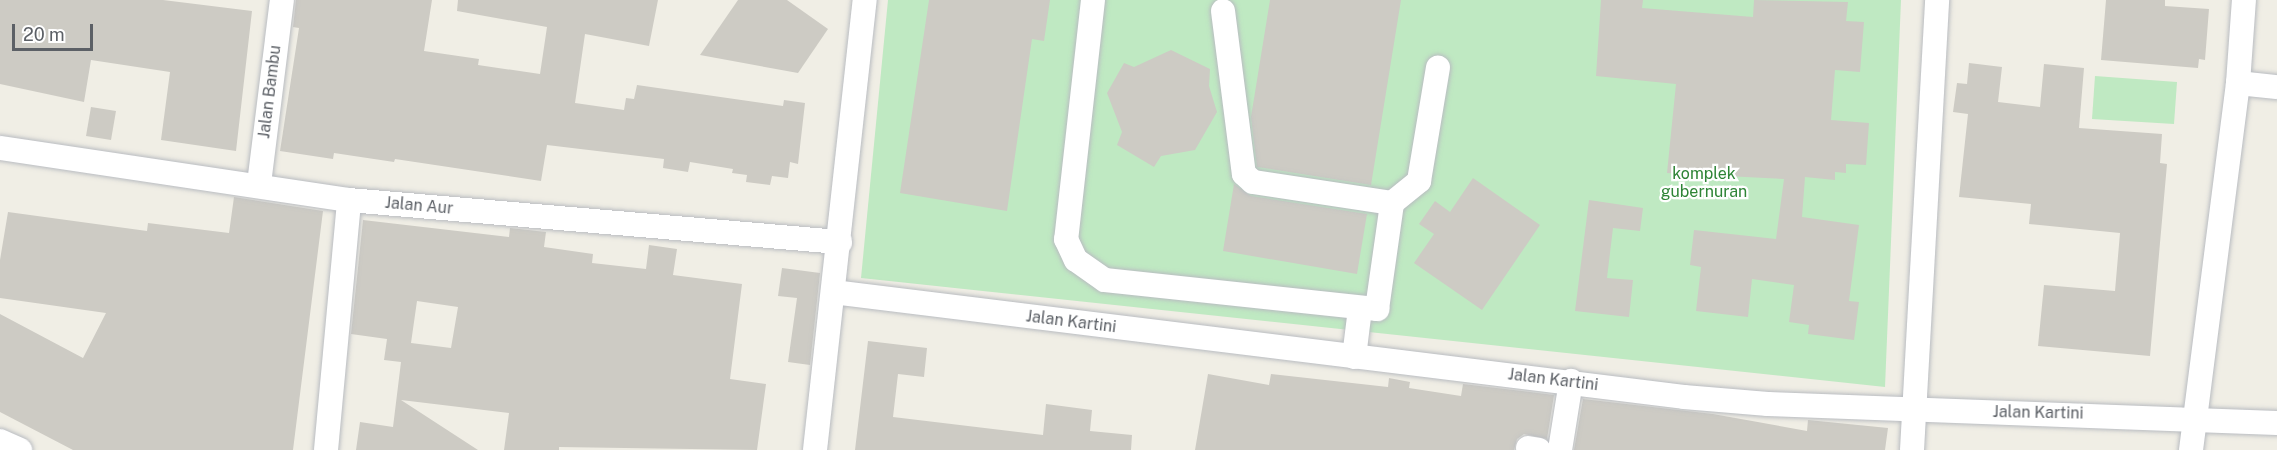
<!DOCTYPE html>
<html>
<head>
<meta charset="utf-8">
<style>
	body { margin:0 }
	#map { position:relative; width:2277px; height:450px; overflow:hidden; background:#f0eee5; font-family:"Public Sans",sans-serif }
	div>[style] { position:absolute }
	.green>* { inset:0; background:#bfe9c2 }
	.building>* { inset:0; background:#cdcbc4 }
	.roads { filter:drop-shadow(0 0 2px #b9bcc1) drop-shadow(0 0 2px #b9bcc1) }
	.street>* { height:24px; margin:-12px; padding:0 12px; transform-origin:12px; border-radius:12px; background:#fff }
	span { translate:-50% -50%; white-space:nowrap; text-align:center; line-height:1.15; -webkit-text-stroke:4.5px #fff; paint-order:stroke }
	.street-label { font-size:16px; color:#5c6066 }
	.park-label { font-size:16px; color:#2e8436 }
	.scale { position:absolute; left:12px; top:24px; width:81px; height:27px; box-sizing:border-box; border:3px solid #5c6066; border-top:0; padding-left:8px; font-size:18px; line-height:21px; white-space:nowrap; color:#5c6066; -webkit-text-stroke:4px #fff; paint-order:stroke }
</style>
</head>
<body>
<div id="map">
	<div class="green">
		<div style="clip-path:polygon(888px 0,1901px 0,1885px 387px,861px 278px)"></div>
		<div style="clip-path:polygon(2095px 76px,2177px 82px,2174px 124px,2092px 119px)"></div>
	</div>
	<div class="building">
		<div style="clip-path:polygon(0 0,163px 0,252px 11px,236px 151px,161px 140px,170px 72px,91px 60px,84px 102px,0 84px)"></div>
		<div style="clip-path:polygon(296px 0,432px 0,424px 51px,479px 59px,478px 65px,540px 74px,547px 27px,457px 11px,458px 0,658px 0,649px 46px,585px 34px,575px 103px,624px 110px,626px 98px,634px 99px,637px 85px,783px 106px,784px 100px,805px 103px,798px 164px,790px 162px,788px 178px,772px 176px,770px 185px,746px 182px,747px 175px,732px 173px,733px 169px,690px 162px,688px 172px,663px 168px,664px 159px,547px 145px,541px 181px,395px 159px,394px 162px,334px 153px,333px 159px,280px 151px,299px 28px,293px 27px)"></div>
		<div style="clip-path:polygon(738px 0,787px 0,828px 29px,798px 73px,700px 55px)"></div>
		<div style="clip-path:polygon(929px 0,1050px 0,1044px 41px,1032px 39px,1007px 211px,900px 193px)"></div>
		<div style="clip-path:polygon(1270px 0,1401px 0,1371px 185px,1257px 167px,1251px 117px)"></div>
		<div style="clip-path:polygon(1601px 0,1643px 0,1642px 8px,1753px 17px,1754px 0,1848px 2px,1846px 21px,1864px 22px,1860px 72px,1835px 70px,1831px 120px,1869px 123px,1866px 165px,1846px 164px,1846px 173px,1835px 172px,1835px 180px,1805px 177px,1802px 217px,1859px 225px,1849px 301px,1859px 302px,1854px 340px,1808px 334px,1809px 325px,1789px 322px,1794px 285px,1752px 279px,1748px 317px,1696px 311px,1701px 267px,1690px 265px,1694px 230px,1776px 239px,1784px 179px,1667px 173px,1676px 84px,1596px 76px)"></div>
		<div style="clip-path:polygon(2106px 0,2165px 0,2165px 6px,2209px 9px,2205px 60px,2199px 59px,2198px 68px,2101px 60px)"></div>
		<div style="clip-path:polygon(1171px 50px,1210px 69px,1209px 86px,1217px 112px,1195px 150px,1161px 156px,1154px 167px,1117px 145px,1122px 132px,1107px 93px,1124px 63px,1134px 67px)"></div>
		<div style="clip-path:polygon(1969px 63px,2002px 67px,1998px 102px,2040px 107px,2044px 64px,2084px 68px,2079px 128px,2162px 134px,2160px 163px,2167px 164px,2150px 356px,2038px 346px,2044px 285px,2115px 291px,2120px 233px,2029px 224px,2031px 204px,1959px 197px,1968px 114px,1953px 112px,1957px 83px,1967px 84px)"></div>
		<div style="clip-path:polygon(91px 107px,116px 111px,111px 140px,86px 136px)"></div>
		<div style="clip-path:polygon(1473px 178px,1540px 225px,1482px 310px,1414px 263px,1434px 234px,1419px 224px,1435px 201px,1450px 212px)"></div>
		<div style="clip-path:polygon(1234px 184px,1251px 196px,1367px 214px,1357px 274px,1223px 251px)"></div>
		<div style="clip-path:polygon(234px 197px,323px 211px,293px 450px,73px 450px,0 412px,0 314px,83px 358px,106px 313px,0 298px,0 260px,8px 212px,147px 231px,148px 223px,229px 233px)"></div>
		<div style="clip-path:polygon(1589px 200px,1643px 208px,1640px 231px,1613px 228px,1607px 278px,1633px 280px,1629px 317px,1575px 311px)"></div>
		<div style="clip-path:polygon(evenodd,363px 220px,509px 237px,510px 228px,546px 232px,544px 247px,593px 254px,592px 263px,646px 269px,649px 245px,677px 249px,673px 275px,742px 284px,730px 379px,766px 384px,757px 450px,559px 447px,559px 450px,504px 450px,509px 413px,401px 400px,478px 450px,356px 450px,360px 422px,393px 427px,401px 362px,384px 360px,387px 339px,351px 334px,363px 220px,417px 301px,458px 307px,451px 348px,411px 343px,417px 301px)"></div>
		<div style="clip-path:polygon(782px 268px,820px 273px,810px 365px,788px 362px,797px 298px,778px 296px)"></div>
		<div style="clip-path:polygon(868px 341px,927px 348px,924px 377px,898px 374px,893px 417px,1043px 435px,1046px 404px,1092px 410px,1090px 431px,1132px 435px,1131px 450px,855px 450px)"></div>
		<div style="clip-path:polygon(1208px 374px,1269px 385px,1271px 374px,1388px 387px,1389px 378px,1410px 382px,1409px 388px,1461px 396px,1463px 384px,1554px 395px,1547px 439px,1524px 434px,1517px 439px,1514px 450px,1195px 450px)"></div>
		<div style="clip-path:polygon(1583px 399px,1713px 414px,1807px 431px,1808px 420px,1888px 428px,1885px 450px,1574px 450px)"></div>
	</div>
	<div class="roads">
		<div class="street">
			<div style="left:1093px;top:0;width:241px;rotate:96.4deg"></div>
			<div style="left:1066px;top:239px;width:23px;rotate:65deg"></div>
			<div style="left:1076px;top:260px;width:35px;rotate:35deg"></div>
			<div style="left:1105px;top:280px;width:274px;rotate:6.1deg"></div>
			<div style="left:1377px;top:309px;width:107px;rotate:-81.9deg"></div>
			<div style="left:1392px;top:203px;width:35px;rotate:-39deg"></div>
			<div style="left:1419px;top:181px;width:115px;rotate:-80.5deg"></div>
			<div style="left:1223px;top:11px;width:164px;rotate:82.7deg"></div>
			<div style="left:1244px;top:174px;width:12px;rotate:42deg"></div>
			<div style="left:1253px;top:182px;width:141px;rotate:8.6deg"></div>
			<div style="left:2238px;top:83px;width:39px;rotate:6deg"></div>
			<div style="left:0;top:148px;width:353px;rotate:8.5deg"></div>
			<div style="left:349px;top:200px;width:493px;rotate:4.9deg"></div>
			<div style="left:259px;top:184px;width:185px;rotate:-82.9deg"></div>
			<div style="left:833px;top:292px;width:857px;rotate:7.03deg"></div>
			<div style="left:1684px;top:397px;width:84px;rotate:4.8deg"></div>
			<div style="left:1768px;top:404px;width:509px;rotate:2.14deg"></div>
			<div style="left:1354px;top:357px;width:48px;rotate:-82.9deg"></div>
			<div style="left:0;top:441px;width:22px;rotate:24deg"></div>
			<div style="left:1528px;top:448px;width:11px;rotate:10deg"></div>
			<div style="left:326px;top:450px;width:251px;rotate:-84.7deg"></div>
			<div style="left:815px;top:450px;width:453px;rotate:-83.7deg"></div>
			<div style="left:1560px;top:450px;width:70px;rotate:-80.9deg"></div>
			<div style="left:1912px;top:450px;width:451px;rotate:-86.8deg"></div>
			<div style="left:2191px;top:450px;width:370px;rotate:-82.7deg"></div>
			<div style="left:2238px;top:83px;width:83px;rotate:-85.9deg"></div>
		</div>
	</div>
	<div class="street-label">
		<span style="left:270px;top:92px;rotate:-83deg">Jalan Bambu</span>
		<span style="left:419px;top:206px;rotate:5deg">Jalan Aur</span>
		<span style="left:1071px;top:322px;rotate:7deg">Jalan Kartini</span>
		<span style="left:1553px;top:380px;rotate:7deg">Jalan Kartini</span>
		<span style="left:2038px;top:413px;rotate:1deg">Jalan Kartini</span>
	</div>
	<div class="park-label">
		<span style="left:1704px;top:183px">komplek<br>gubernuran</span>
	</div>
	<div class="scale">20 m</div>
</div>
</body>
</html>
